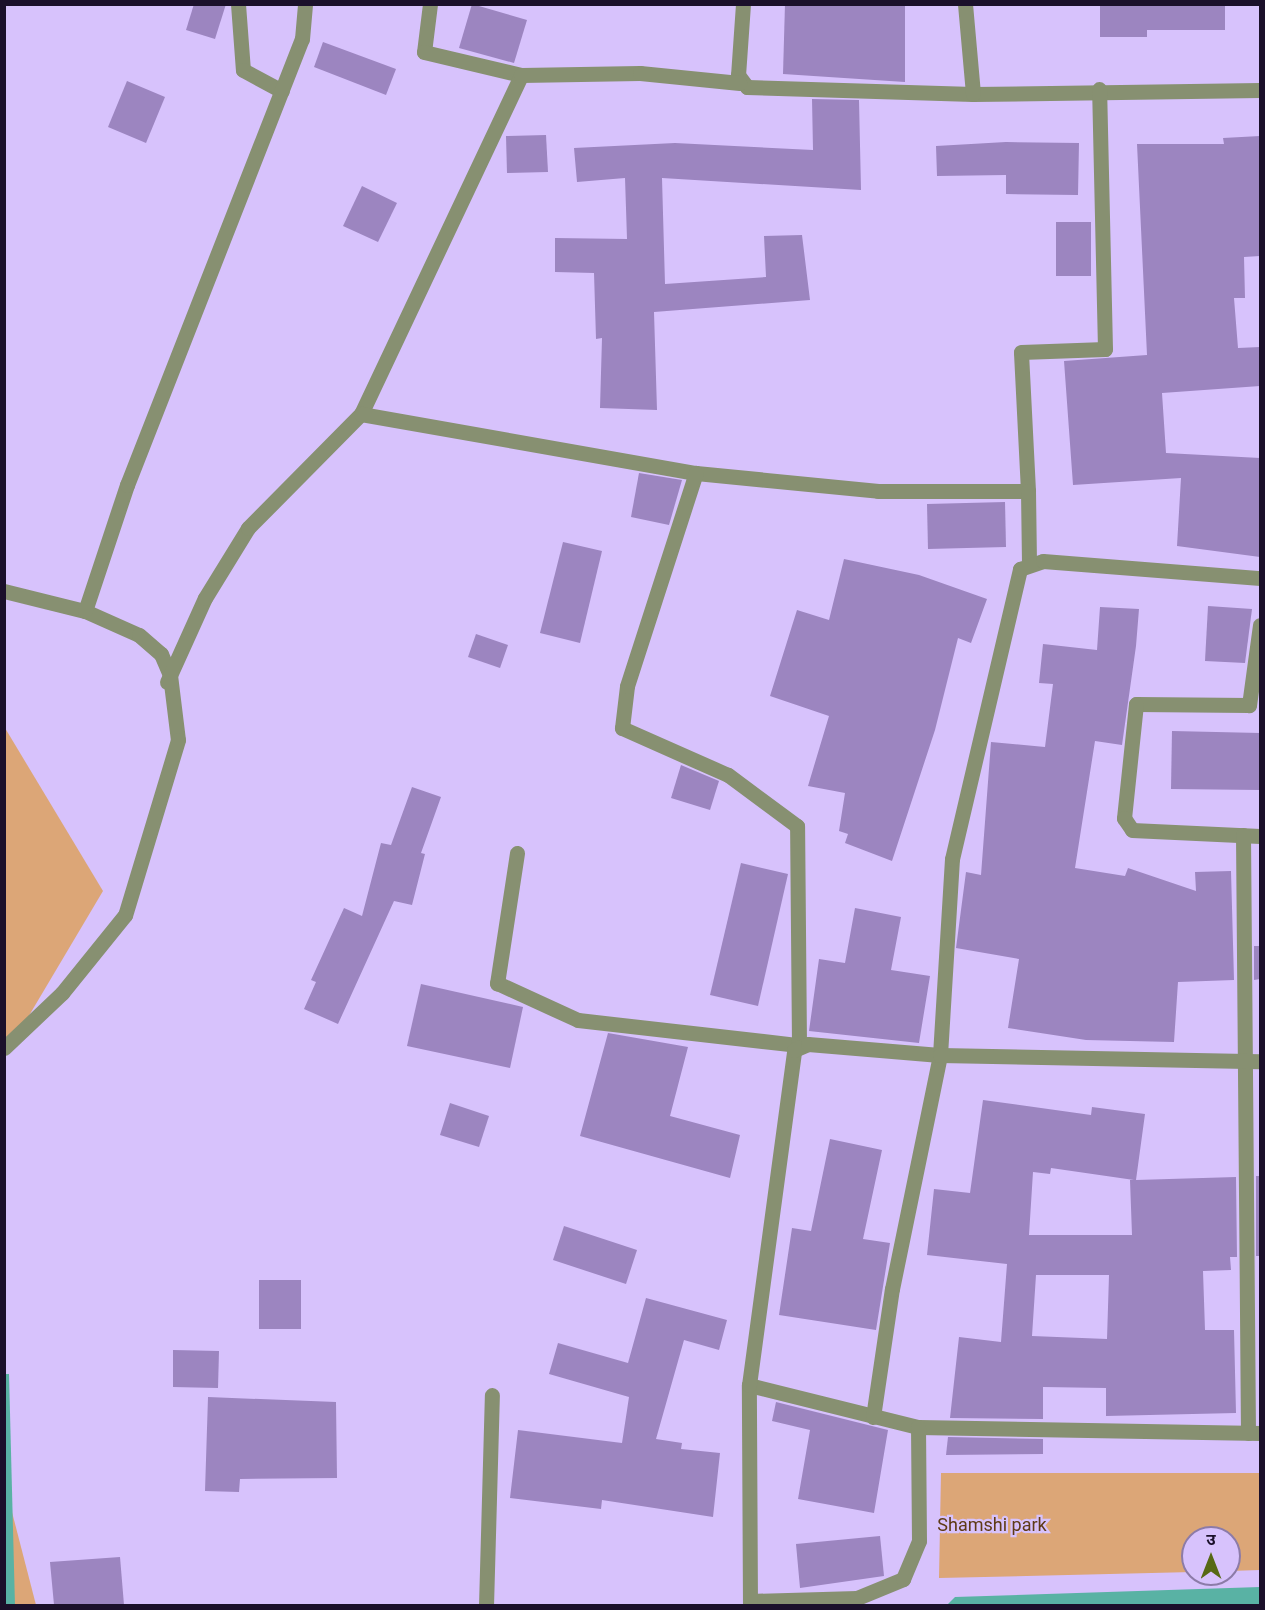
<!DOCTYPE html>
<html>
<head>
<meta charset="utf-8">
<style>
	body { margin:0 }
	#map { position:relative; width:1265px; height:1610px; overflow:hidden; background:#d7c2fc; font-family:Roboto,"Noto Sans Devanagari",sans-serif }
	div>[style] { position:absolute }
	.green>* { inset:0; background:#dca677 }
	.water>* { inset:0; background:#59b2a4 }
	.building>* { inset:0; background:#9c85c0 }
	.minor>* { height:15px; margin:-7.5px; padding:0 7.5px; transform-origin:7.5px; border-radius:7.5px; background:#879071 }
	span { translate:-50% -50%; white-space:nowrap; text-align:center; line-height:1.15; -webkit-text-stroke:4.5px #d7c2fc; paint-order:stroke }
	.park-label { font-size:18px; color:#5e3a16 }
	.frame { position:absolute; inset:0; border:6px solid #1b102a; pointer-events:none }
	.north { position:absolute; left:1181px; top:1526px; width:60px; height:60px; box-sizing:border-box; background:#d7c2fc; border:2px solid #8c7ba8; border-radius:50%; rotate:0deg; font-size:16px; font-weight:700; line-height:24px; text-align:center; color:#1b102a }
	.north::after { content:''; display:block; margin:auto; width:21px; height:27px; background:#576915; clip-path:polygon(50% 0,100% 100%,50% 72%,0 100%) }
</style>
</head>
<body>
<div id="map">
	<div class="green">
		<div style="clip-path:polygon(5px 728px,103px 891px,5px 1056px)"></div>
		<div style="clip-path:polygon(941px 1473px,1260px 1473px,1260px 1570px,1229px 1571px,1229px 1538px,1193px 1538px,1193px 1572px,939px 1578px)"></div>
		<div style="clip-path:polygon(5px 1485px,36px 1605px,5px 1605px)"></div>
	</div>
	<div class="water">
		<div style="clip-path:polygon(4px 1374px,9px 1374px,15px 1606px,4px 1605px)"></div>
		<div style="clip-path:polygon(1260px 1587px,1260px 1605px,947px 1605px,955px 1597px)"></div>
	</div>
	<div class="building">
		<div style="clip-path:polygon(194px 4px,226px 4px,215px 39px,186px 30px)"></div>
		<div style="clip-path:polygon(472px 4px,527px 20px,514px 63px,459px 48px)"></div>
		<div style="clip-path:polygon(785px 4px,905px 4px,905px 82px,783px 74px)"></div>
		<div style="clip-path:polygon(1100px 4px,1225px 4px,1225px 30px,1147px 30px,1147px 37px,1100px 37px)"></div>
		<div style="clip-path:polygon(323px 42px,396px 69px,386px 95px,314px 67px)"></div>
		<div style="clip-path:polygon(127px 81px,165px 97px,146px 143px,108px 127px)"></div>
		<div style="clip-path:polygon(812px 99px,859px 100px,861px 190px,662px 178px,665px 284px,766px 277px,764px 236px,802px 235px,810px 300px,654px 312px,657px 410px,600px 408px,602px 338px,596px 339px,594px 273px,555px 272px,555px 238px,627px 239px,625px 178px,577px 182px,574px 148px,675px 143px,813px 150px)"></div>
		<div style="clip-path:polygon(546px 135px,548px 172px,507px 173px,506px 136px)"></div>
		<div style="clip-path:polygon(1260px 136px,1260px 256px,1244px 257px,1245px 298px,1234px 298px,1238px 348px,1260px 347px,1260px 386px,1162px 393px,1166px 453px,1260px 458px,1260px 557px,1177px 546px,1181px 478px,1073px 485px,1064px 361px,1147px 355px,1137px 144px,1224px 144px,1223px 138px)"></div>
		<div style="clip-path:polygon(1006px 142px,1079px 143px,1078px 195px,1006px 194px,1006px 175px,937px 176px,936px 146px)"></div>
		<div style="clip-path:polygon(362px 186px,397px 203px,378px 242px,343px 226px)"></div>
		<div style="clip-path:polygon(1056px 222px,1091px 222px,1091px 276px,1056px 276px)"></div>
		<div style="clip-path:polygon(639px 473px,682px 480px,669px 525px,631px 517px)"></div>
		<div style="clip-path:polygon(1005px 502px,1006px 547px,928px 549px,927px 504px)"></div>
		<div style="clip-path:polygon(563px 542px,602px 551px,580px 643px,540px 633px)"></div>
		<div style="clip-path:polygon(844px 559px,919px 575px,987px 599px,971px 643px,958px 638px,935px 730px,892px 861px,845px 843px,848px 834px,839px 831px,845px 793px,808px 786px,829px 716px,770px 696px,797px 610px,829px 620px)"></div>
		<div style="clip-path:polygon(1208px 606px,1252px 609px,1245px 663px,1205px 661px)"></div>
		<div style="clip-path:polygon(1100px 607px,1139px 609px,1136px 646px,1122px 745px,1095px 741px,1075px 868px,1125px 876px,1128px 868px,1196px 891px,1195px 872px,1231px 871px,1234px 980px,1178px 982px,1174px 1042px,1086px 1040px,1008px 1028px,1019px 959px,956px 948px,966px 872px,981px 875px,991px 742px,1045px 747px,1053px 684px,1039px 683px,1043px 644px,1097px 650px)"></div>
		<div style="clip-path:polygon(476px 634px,508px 645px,500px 668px,468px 657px)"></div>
		<div style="clip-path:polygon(1172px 731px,1260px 733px,1260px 790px,1171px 789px)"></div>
		<div style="clip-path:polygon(681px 765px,719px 781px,710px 810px,671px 798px)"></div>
		<div style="clip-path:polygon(412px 787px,441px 797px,421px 853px,425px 854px,412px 905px,394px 901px,338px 1024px,304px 1009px,316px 982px,311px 980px,344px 908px,362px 916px,381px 843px,391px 845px)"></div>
		<div style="clip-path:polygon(741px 863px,788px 874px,758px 1006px,710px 995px)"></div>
		<div style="clip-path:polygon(855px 908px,901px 917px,891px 970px,930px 976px,919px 1043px,809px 1031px,819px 959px,845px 963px)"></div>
		<div style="clip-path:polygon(1254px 946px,1260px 946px,1260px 979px,1254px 980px)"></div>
		<div style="clip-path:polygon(421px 984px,523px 1007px,510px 1068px,407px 1046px)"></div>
		<div style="clip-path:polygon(608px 1033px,688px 1047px,670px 1116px,740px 1135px,730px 1178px,580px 1136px)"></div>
		<div style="clip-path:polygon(evenodd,983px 1100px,1091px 1115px,1092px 1107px,1145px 1114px,1136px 1180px,1236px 1177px,1237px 1257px,1230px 1257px,1231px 1270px,1203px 1271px,1205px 1330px,1234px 1330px,1236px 1413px,1106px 1416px,1106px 1388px,1043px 1387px,1043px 1419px,950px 1418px,959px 1337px,1001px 1342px,1007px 1264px,927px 1255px,934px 1189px,970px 1193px,983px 1100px,1051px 1168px,1134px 1180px,1130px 1180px,1132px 1235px,1029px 1235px,1033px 1172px,1050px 1174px,1051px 1168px,983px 1100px,1036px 1275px,1109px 1275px,1107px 1339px,1032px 1336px,1036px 1275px)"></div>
		<div style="clip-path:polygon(450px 1103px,489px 1116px,479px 1147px,440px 1135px)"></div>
		<div style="clip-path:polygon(830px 1139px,882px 1150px,863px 1239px,890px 1243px,876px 1330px,779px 1315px,792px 1228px,811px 1231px)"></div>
		<div style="clip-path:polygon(1256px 1176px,1260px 1176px,1260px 1256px,1256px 1256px)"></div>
		<div style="clip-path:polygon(564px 1226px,637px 1250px,626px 1284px,553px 1260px)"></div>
		<div style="clip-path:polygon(259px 1280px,301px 1280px,301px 1329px,259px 1329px)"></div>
		<div style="clip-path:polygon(646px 1298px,727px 1320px,719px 1350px,684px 1340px,656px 1439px,682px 1443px,681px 1449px,720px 1453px,713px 1517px,602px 1500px,601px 1509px,510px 1498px,518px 1430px,622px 1443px,629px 1397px,549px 1374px,558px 1343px,628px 1363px)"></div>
		<div style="clip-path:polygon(173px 1350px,219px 1351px,218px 1388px,173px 1387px)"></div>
		<div style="clip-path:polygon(208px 1397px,336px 1402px,337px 1478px,240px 1479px,239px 1492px,205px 1491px)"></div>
		<div style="clip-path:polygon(776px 1402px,888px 1430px,874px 1513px,798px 1499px,810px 1430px,772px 1421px)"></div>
		<div style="clip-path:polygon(948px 1437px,1043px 1439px,1043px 1454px,946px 1455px)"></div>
		<div style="clip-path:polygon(880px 1536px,884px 1576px,800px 1588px,796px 1544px)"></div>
		<div style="clip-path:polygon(120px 1557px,124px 1605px,54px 1605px,50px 1562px)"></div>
	</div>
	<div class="minor">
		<div style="left:238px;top:4px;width:66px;rotate:85.7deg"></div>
		<div style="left:243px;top:70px;width:44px;rotate:28.3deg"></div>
		<div style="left:430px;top:4px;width:48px;rotate:97.1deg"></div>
		<div style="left:424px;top:52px;width:100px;rotate:13.3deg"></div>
		<div style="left:743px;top:4px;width:71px;rotate:94deg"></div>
		<div style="left:738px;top:75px;width:15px;rotate:53deg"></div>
		<div style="left:747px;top:87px;width:226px;rotate:1.8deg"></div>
		<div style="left:973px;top:94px;width:287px;rotate:-0.8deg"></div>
		<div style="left:965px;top:4px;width:90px;rotate:84.9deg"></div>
		<div style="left:361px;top:414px;width:375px;rotate:-64.7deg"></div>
		<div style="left:521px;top:75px;width:119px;rotate:-1deg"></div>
		<div style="left:640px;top:73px;width:100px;rotate:5.7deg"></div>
		<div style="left:1028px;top:491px;width:139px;rotate:-92.9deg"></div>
		<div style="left:1021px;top:352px;width:84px;rotate:-2deg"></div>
		<div style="left:1105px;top:349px;width:260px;rotate:-91.3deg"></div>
		<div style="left:4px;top:591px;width:83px;rotate:13.9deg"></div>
		<div style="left:85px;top:611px;width:59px;rotate:24deg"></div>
		<div style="left:139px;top:635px;width:29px;rotate:41deg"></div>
		<div style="left:161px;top:654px;width:23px;rotate:67deg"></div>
		<div style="left:170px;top:675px;width:65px;rotate:83deg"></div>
		<div style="left:178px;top:740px;width:183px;rotate:106.8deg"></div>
		<div style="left:125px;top:915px;width:100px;rotate:128.9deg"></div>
		<div style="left:62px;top:993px;width:80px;rotate:136.5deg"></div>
		<div style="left:85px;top:611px;width:133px;rotate:-71.6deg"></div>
		<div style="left:127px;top:485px;width:479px;rotate:-68.6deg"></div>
		<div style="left:302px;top:39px;width:35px;rotate:-85deg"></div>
		<div style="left:1260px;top:625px;width:81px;rotate:97.8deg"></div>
		<div style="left:1249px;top:705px;width:113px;rotate:-179.5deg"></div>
		<div style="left:1136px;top:704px;width:115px;rotate:96deg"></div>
		<div style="left:1124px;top:818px;width:14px;rotate:56deg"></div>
		<div style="left:1132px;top:830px;width:128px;rotate:2.7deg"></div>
		<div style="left:167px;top:682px;width:92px;rotate:-65.7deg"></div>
		<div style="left:205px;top:598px;width:82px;rotate:-58.4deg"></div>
		<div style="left:248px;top:528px;width:161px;rotate:-45.3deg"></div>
		<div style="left:361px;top:414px;width:340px;rotate:10deg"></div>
		<div style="left:696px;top:473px;width:183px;rotate:5.6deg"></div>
		<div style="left:878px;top:491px;width:150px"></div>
		<div style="left:1028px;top:491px;width:72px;rotate:89.2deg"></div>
		<div style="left:1243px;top:835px;width:598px;rotate:89.52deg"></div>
		<div style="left:517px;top:853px;width:132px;rotate:98.7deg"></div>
		<div style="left:497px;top:983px;width:89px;rotate:24.6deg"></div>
		<div style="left:578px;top:1020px;width:222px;rotate:6.5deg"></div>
		<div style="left:799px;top:1045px;width:219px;rotate:-90.5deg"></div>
		<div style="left:797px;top:826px;width:86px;rotate:-143.5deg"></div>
		<div style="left:728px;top:775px;width:116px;rotate:-156.1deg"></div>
		<div style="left:622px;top:728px;width:42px;rotate:-83.2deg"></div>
		<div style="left:627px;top:686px;width:224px;rotate:-72.1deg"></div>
		<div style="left:749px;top:1385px;width:174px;rotate:14deg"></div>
		<div style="left:918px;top:1427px;width:342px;rotate:1deg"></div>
		<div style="left:873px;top:1417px;width:129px;rotate:-81.6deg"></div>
		<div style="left:892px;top:1289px;width:239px;rotate:-78.4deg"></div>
		<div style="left:940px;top:1055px;width:196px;rotate:-86.5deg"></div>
		<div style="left:952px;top:859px;width:298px;rotate:-76.8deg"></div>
		<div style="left:1020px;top:569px;width:24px;rotate:-19deg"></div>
		<div style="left:1043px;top:561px;width:218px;rotate:4.5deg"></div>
		<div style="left:750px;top:1601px;width:107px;rotate:-1.6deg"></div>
		<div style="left:857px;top:1598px;width:50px;rotate:-22.4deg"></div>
		<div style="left:903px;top:1579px;width:41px;rotate:-67.2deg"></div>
		<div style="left:919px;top:1541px;width:114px;rotate:-90.5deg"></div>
		<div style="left:486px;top:1606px;width:211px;rotate:-88.4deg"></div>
		<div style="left:750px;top:1606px;width:221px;rotate:-90.3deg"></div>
		<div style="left:749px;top:1385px;width:338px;rotate:-82.3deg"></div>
		<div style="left:794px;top:1050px;width:15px;rotate:-23deg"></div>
		<div style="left:808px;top:1044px;width:132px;rotate:4.8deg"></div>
		<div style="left:940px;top:1055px;width:320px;rotate:1.1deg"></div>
	</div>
	<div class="park-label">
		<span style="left:992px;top:1525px">Shamshi park</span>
	</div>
	<div class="frame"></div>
	<div class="north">उ</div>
</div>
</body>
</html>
